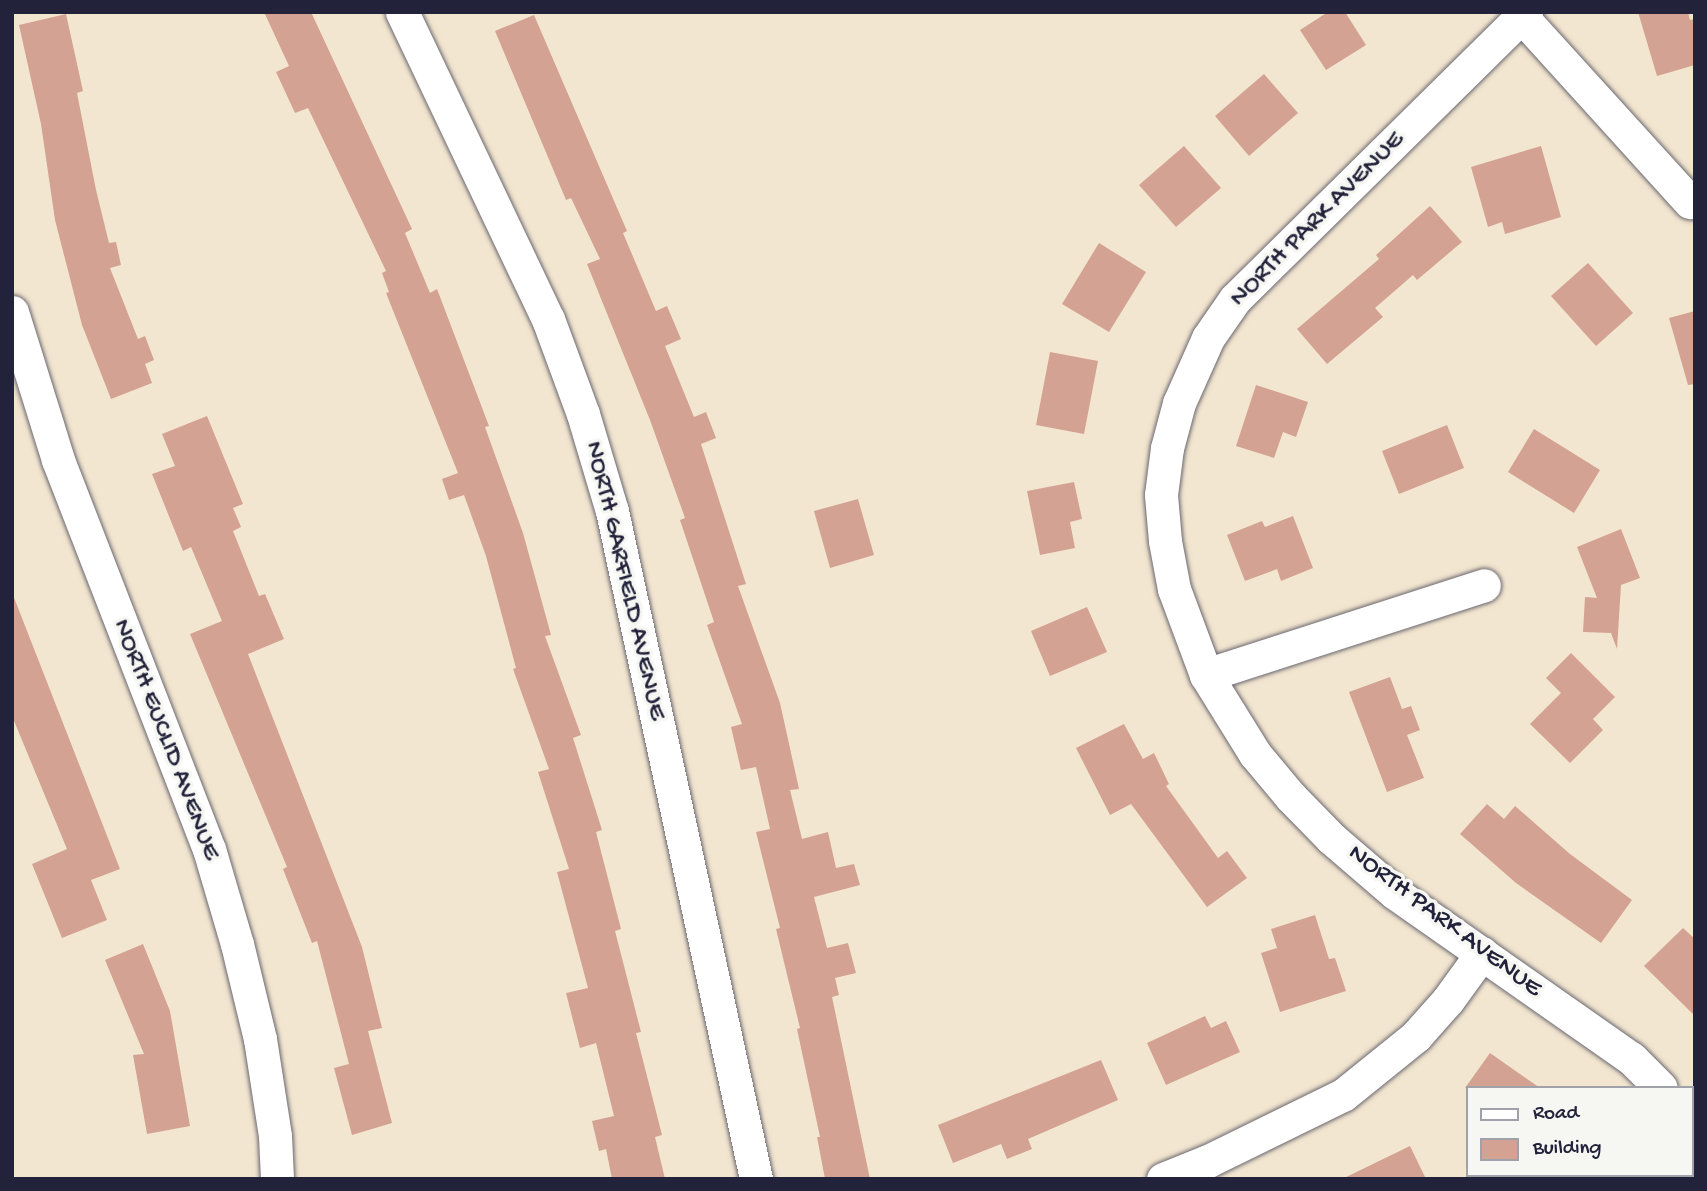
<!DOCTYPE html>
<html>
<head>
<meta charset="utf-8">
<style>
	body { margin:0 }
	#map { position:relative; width:1707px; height:1191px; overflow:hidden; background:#f2e6d0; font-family:"Gochi Hand",sans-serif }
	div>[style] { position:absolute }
	.building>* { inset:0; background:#d4a293 }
	.roads { filter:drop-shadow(0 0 2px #6b676f) drop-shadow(0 0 2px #6b676f) }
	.minor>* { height:33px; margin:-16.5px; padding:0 16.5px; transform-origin:16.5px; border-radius:16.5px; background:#fff }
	span { translate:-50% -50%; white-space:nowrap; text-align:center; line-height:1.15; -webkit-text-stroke:7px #f6f6f2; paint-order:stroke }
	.street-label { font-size:26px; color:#22223b }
	.frame { position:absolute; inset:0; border:14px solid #22223b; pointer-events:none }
	.legend { position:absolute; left:1466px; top:1086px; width:228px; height:91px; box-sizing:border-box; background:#f6f6f2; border:2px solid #a1a1a9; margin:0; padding:9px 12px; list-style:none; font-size:21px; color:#22223b }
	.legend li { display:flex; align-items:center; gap:14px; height:35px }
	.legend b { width:35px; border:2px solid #a1a1a9 }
</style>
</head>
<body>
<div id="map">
	<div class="building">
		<div style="clip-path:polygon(264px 12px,311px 12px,412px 229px,405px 233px,430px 293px,437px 289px,489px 426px,485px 427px,523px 533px,551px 635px,545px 636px,581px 735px,573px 738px,602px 830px,596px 832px,621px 929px,615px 931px,641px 1032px,636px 1033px,662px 1135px,655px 1137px,665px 1179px,612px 1179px,606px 1149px,599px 1151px,592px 1121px,614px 1116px,596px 1043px,580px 1048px,566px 993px,588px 988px,557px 872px,569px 869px,538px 772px,549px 769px,513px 669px,516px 668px,486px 556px,464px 495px,449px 500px,442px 479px,458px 473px,386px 293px,389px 292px,382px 273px,386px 271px,308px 108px,295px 113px,276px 72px,289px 66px)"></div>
		<div style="clip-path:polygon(1328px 12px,1345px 12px,1366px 45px,1326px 70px,1300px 30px)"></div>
		<div style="clip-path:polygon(1638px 12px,1688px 12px,1690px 20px,1695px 19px,1695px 65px,1657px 76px)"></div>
		<div style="clip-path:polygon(66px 14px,83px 91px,77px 93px,96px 190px,109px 243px,116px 242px,121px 265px,110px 268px,138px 339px,145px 336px,154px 360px,145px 364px,152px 383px,111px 399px,82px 325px,55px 220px,41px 124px,19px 25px)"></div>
		<div style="clip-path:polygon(534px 15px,627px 231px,623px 233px,656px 311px,667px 306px,681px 339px,665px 346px,694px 417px,706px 412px,716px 438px,701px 444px,746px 584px,738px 586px,780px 703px,799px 789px,790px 790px,802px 839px,828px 832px,836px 868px,854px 864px,860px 885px,814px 897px,827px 948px,848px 943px,856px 973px,835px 978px,839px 995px,832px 997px,870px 1179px,825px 1179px,817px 1137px,820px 1137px,797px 1029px,800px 1028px,776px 929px,780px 928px,756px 832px,770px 829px,756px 767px,741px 770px,731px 727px,742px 724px,707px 625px,714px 622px,680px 520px,685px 518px,650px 420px,587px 264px,600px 259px,571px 198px,566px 200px,495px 31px)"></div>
		<div style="clip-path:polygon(1264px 74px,1298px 113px,1249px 156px,1215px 116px)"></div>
		<div style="clip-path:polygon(1184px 146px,1221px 188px,1176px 227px,1139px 185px)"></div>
		<div style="clip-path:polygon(1541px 146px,1561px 217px,1505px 234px,1502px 222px,1488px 227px,1471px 167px)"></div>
		<div style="clip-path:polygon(1430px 206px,1462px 242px,1417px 280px,1413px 275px,1375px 308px,1383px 317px,1327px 364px,1297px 329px,1379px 259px,1376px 255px)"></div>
		<div style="clip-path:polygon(1099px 243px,1146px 272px,1109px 332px,1062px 304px)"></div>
		<div style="clip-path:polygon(1588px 263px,1633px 313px,1596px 346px,1551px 296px)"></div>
		<div style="clip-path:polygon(1695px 311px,1695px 384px,1688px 385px,1669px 318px)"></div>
		<div style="clip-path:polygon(1050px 352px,1098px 361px,1084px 434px,1036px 425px)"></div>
		<div style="clip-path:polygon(1256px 385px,1308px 402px,1296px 437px,1283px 432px,1274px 458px,1236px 446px)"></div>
		<div style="clip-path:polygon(207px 416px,243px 504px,233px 508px,241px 527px,233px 531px,259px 596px,265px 594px,284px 639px,248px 654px,362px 947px,382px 1028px,368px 1031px,392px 1123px,352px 1135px,334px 1068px,349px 1064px,317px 941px,312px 943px,283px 869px,287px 867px,190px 634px,222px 621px,191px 547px,183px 551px,152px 474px,175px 466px,162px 434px)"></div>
		<div style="clip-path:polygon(1447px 425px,1464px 468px,1399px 494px,1382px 451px)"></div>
		<div style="clip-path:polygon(1534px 429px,1600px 470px,1574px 513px,1508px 472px)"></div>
		<div style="clip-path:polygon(1074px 482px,1082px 519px,1070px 522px,1075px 548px,1040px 555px,1027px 491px)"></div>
		<div style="clip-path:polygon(858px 499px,874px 555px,830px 568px,814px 511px)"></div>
		<div style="clip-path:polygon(1293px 516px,1313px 568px,1281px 581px,1277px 569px,1245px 581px,1227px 535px,1262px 521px,1265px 527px)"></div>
		<div style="clip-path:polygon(1621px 529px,1640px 578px,1621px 585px,1617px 649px,1611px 633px,1583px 632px,1585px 597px,1597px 598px,1577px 547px)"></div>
		<div style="clip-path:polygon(13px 595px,120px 869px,91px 880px,107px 920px,62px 938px,32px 864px,67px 849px,12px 716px)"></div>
		<div style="clip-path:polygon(1087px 607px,1107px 652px,1050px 676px,1031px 631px)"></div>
		<div style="clip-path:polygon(1571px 653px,1615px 697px,1593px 719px,1603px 730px,1570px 763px,1530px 724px,1561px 693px,1546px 678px)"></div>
		<div style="clip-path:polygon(1390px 677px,1402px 709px,1411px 706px,1420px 730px,1407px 735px,1424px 778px,1387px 792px,1349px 692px)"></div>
		<div style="clip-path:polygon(1124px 724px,1143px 759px,1154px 753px,1169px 784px,1166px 786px,1218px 858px,1227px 851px,1247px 878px,1207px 907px,1131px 804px,1110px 815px,1076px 748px)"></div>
		<div style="clip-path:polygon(1487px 804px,1504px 819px,1515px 806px,1570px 854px,1632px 900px,1601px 943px,1516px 883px,1460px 834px)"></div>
		<div style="clip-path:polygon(1315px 915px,1329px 959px,1335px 958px,1346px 991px,1280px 1012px,1261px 953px,1277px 948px,1271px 929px)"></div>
		<div style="clip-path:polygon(1683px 928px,1695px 939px,1695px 1016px,1644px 966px)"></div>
		<div style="clip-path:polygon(143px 944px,170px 1011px,190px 1126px,147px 1134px,133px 1055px,144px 1054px,105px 960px)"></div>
		<div style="clip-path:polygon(1205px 1016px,1211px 1028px,1226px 1021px,1240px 1052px,1166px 1085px,1147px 1043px)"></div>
		<div style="clip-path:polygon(1490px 1053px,1540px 1088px,1465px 1088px)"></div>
		<div style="clip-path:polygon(1101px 1060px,1118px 1100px,1028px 1139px,1032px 1149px,1007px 1159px,1001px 1144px,953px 1163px,938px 1125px)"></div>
		<div style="clip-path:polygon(1410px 1146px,1426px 1179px,1342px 1179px)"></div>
	</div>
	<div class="roads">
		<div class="minor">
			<div style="left:402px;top:12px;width:340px;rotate:64.6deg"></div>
			<div style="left:548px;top:319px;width:101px;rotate:69.8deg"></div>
			<div style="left:583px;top:414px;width:101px;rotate:73.4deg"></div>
			<div style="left:612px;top:511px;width:683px;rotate:77.83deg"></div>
			<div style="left:1526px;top:12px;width:409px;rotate:135.4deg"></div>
			<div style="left:1235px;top:299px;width:47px;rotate:124.7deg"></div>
			<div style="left:1208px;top:338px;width:71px;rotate:114deg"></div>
			<div style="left:1179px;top:403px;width:47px;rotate:104.9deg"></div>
			<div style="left:1167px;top:448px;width:47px;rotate:97.3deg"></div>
			<div style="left:1161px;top:495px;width:46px;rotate:85deg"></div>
			<div style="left:1165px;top:541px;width:49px;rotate:79.4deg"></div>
			<div style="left:1174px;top:589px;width:92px;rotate:69.6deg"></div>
			<div style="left:1206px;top:675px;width:93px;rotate:58.2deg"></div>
			<div style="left:1255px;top:754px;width:56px;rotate:50.1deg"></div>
			<div style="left:1291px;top:797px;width:57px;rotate:45.7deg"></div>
			<div style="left:1331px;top:838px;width:84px;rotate:40.7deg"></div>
			<div style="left:1395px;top:893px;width:288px;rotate:35deg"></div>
			<div style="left:1631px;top:1058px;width:42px;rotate:45deg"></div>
			<div style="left:1522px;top:17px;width:250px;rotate:47.8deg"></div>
			<div style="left:12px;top:312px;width:155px;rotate:72.7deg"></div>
			<div style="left:58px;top:460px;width:417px;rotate:68.8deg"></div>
			<div style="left:209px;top:849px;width:99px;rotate:73.6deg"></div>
			<div style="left:237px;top:944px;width:98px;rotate:76.4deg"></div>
			<div style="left:260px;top:1039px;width:98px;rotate:81.2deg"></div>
			<div style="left:275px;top:1136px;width:43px;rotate:87.3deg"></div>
			<div style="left:1206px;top:675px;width:292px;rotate:-17.9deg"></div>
			<div style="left:1691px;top:1119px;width:6px;rotate:51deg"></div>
			<div style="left:1163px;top:1179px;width:48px;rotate:-21.8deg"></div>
			<div style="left:1208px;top:1161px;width:150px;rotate:-26.1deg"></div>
			<div style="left:1343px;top:1095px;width:94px;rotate:-38.9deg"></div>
			<div style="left:1416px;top:1036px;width:48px;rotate:-48.4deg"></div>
			<div style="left:1448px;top:1000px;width:58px;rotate:-54.1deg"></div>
		</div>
	</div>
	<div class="street-label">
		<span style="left:1318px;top:220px;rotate:-45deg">NORTH PARK AVENUE</span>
		<span style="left:624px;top:581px;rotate:77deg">NORTH GARFIELD AVENUE</span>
		<span style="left:165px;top:740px;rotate:69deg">NORTH EUCLID AVENUE</span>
		<span style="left:1444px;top:922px;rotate:37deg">NORTH PARK AVENUE</span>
	</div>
	<div class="frame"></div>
	<ul class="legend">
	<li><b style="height:9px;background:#fff"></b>Road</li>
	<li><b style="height:19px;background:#d4a293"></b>Building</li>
	</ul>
</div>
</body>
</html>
